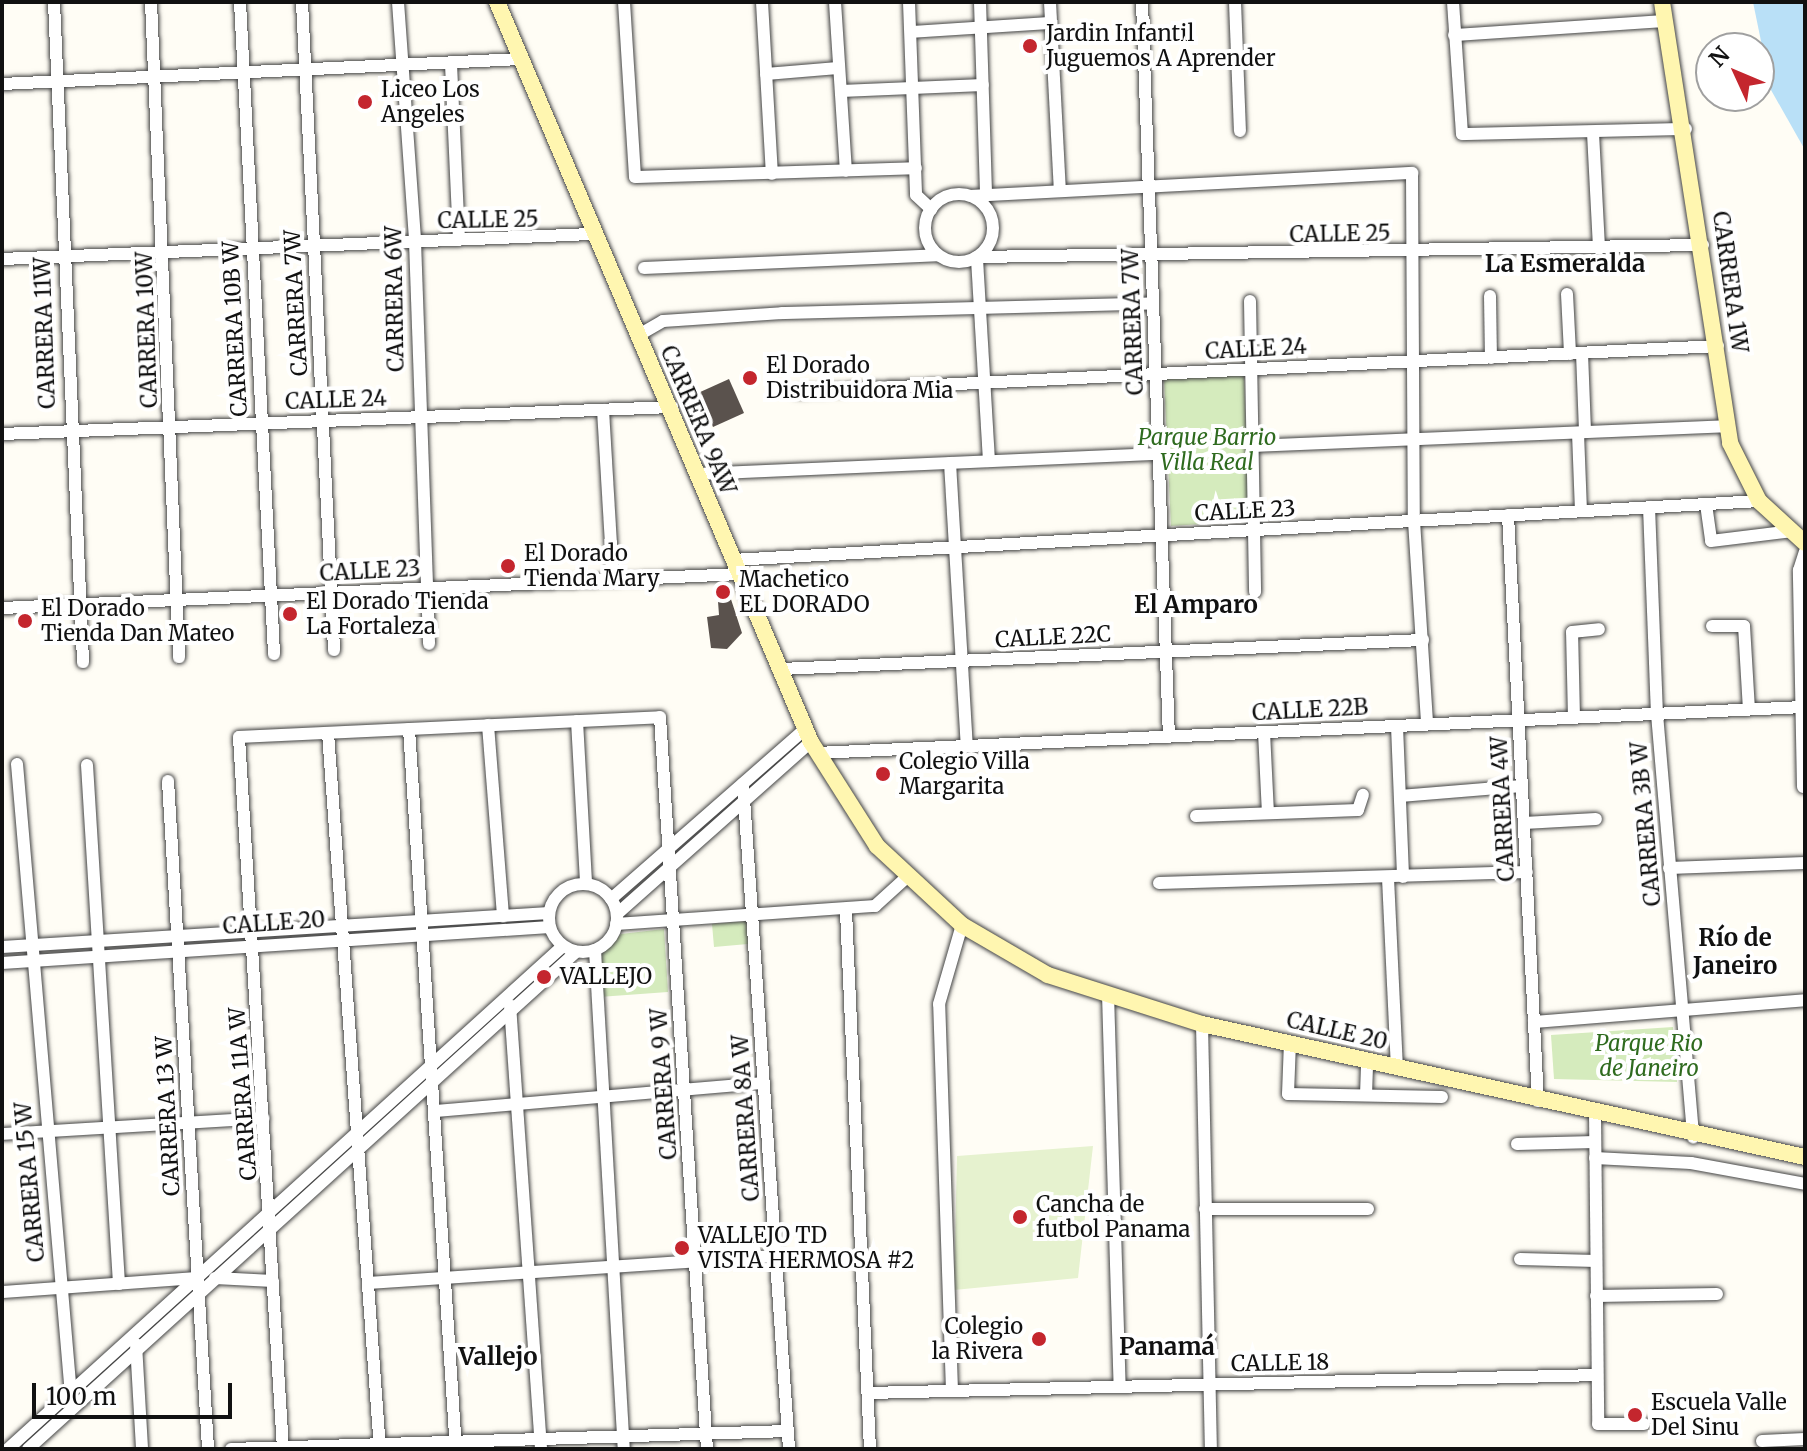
<!DOCTYPE html>
<html>
<head>
<meta charset="utf-8">
<style>
	body { margin:0 }
	#map { position:relative; width:1807px; height:1451px; overflow:hidden; background:#fffdf5; font-family:Merriweather,serif }
	div>[style] { position:absolute }
	.green>* { inset:0; background:#d5ebbd }
	.pitch>* { inset:0; background:#e6f2cf }
	.water>* { inset:0; background:#b9e0f7 }
	.building>* { inset:0; background:#5a524d }
	.roads { filter:drop-shadow(0 0 2px #444) drop-shadow(0 0 2px #444) }
	.street>* { height:12px; margin:-6px; padding:0 6px; transform-origin:6px; border-radius:6px; background:#fff }
	.street>.ring { margin:-6px; padding:0; box-sizing:content-box; background:none; border:12px solid #fff; border-radius:50% }
	.secondary>* { height:16px; margin:-8px; padding:0 8px; transform-origin:8px; border-radius:8px; background:#fff6b0 }
	.dots>* { width:22px; height:22px; translate:-50% -50%; box-sizing:border-box; border:4px solid #fff; border-radius:50% }
	span { translate:-50% -50%; white-space:nowrap; text-align:center; line-height:1.15; -webkit-text-stroke:8px #fff; paint-order:stroke }
	.poi-label { font-size:22px; color:#111 }
	.left { translate:0 -50%; text-align:left }
	.right { translate:-100% -50%; text-align:right }
	.street-label { font-size:22px; color:#111 }
	.park-label { font-size:22px; color:#2f6b1f; font-style:italic }
	.neighbourhood-label { font-size:24px; color:#111; font-weight:700 }
	.frame { position:absolute; inset:0; border:4px solid #111; pointer-events:none }
	.north { position:absolute; left:1695px; top:32px; width:80px; height:80px; box-sizing:border-box; background:#fff; border:2px solid #a0a0a0; border-radius:50%; rotate:314deg; font-size:22px; font-weight:700; line-height:32px; text-align:center; color:#111 }
	.north::after { content:''; display:block; margin:auto; width:28px; height:36px; background:#c4262e; clip-path:polygon(50% 0,100% 100%,50% 72%,0 100%) }
	.scale { position:absolute; left:32px; top:1383px; width:200px; height:36px; box-sizing:border-box; border:4px solid #111; border-top:0; padding-left:10px; font-size:24px; line-height:28px; white-space:nowrap; color:#111; -webkit-text-stroke:6px #fff; paint-order:stroke }
</style>
</head>
<body>
<div id="map">
	<div class="green">
		<div style="clip-path:polygon(1244px 375px,1249px 521px,1171px 526px,1164px 379px)"></div>
		<div style="clip-path:polygon(746px 921px,748px 944px,714px 947px,712px 924px)"></div>
		<div style="clip-path:polygon(664px 929px,668px 992px,599px 997px,598px 958px,621px 934px)"></div>
		<div style="clip-path:polygon(1673px 1027px,1677px 1082px,1554px 1079px,1551px 1035px)"></div>
	</div>
	<div class="pitch">
		<div style="clip-path:polygon(1093px 1146px,1078px 1278px,954px 1290px,957px 1156px)"></div>
	</div>
	<div class="water">
		<div style="clip-path:polygon(1753px 2px,1805px 2px,1805px 150px,1771px 90px)"></div>
	</div>
	<div class="building">
		<div style="clip-path:polygon(729px 379px,744px 413px,713px 427px,698px 393px)"></div>
		<div style="clip-path:polygon(727px 587px,742px 633px,727px 649px,711px 648px,707px 617px,719px 615px,717px 588px)"></div>
	</div>
	<div class="roads">
		<div class="street">
			<div style="left:54px;top:2px;width:661px;rotate:87.48deg"></div>
			<div style="left:151px;top:2px;width:656px;rotate:87.55deg"></div>
			<div style="left:240px;top:2px;width:653px;rotate:87.01deg"></div>
			<div style="left:302px;top:2px;width:649px;rotate:87.17deg"></div>
			<div style="left:398px;top:2px;width:240px;rotate:85.9deg"></div>
			<div style="left:415px;top:241px;width:403px;rotate:88deg"></div>
			<div style="left:624px;top:2px;width:175px;rotate:86.4deg"></div>
			<div style="left:635px;top:177px;width:281px;rotate:-1.8deg"></div>
			<div style="left:762px;top:2px;width:172px;rotate:86.7deg"></div>
			<div style="left:835px;top:2px;width:169px;rotate:86.3deg"></div>
			<div style="left:909px;top:2px;width:193px;rotate:87.9deg"></div>
			<div style="left:916px;top:195px;width:21px;rotate:43deg"></div>
			<div style="left:980px;top:2px;width:193px;rotate:88.2deg"></div>
			<div style="left:1050px;top:2px;width:189px;rotate:87deg"></div>
			<div style="left:1142px;top:2px;width:735px;rotate:87.9deg"></div>
			<div style="left:1235px;top:2px;width:129px;rotate:87.8deg"></div>
			<div style="left:1453px;top:2px;width:132px;rotate:86.1deg"></div>
			<div style="left:1462px;top:134px;width:224px;rotate:-1.3deg"></div>
			<div style="left:911px;top:32px;width:140px;rotate:-3.7deg"></div>
			<div style="left:1454px;top:35px;width:212px;rotate:-3.8deg"></div>
			<div style="left:451px;top:64px;width:176px;rotate:87.4deg"></div>
			<div style="left:766px;top:74px;width:72px;rotate:-4.8deg"></div>
			<div style="left:2px;top:84px;width:520px;rotate:-2.76deg"></div>
			<div style="left:841px;top:91px;width:142px;rotate:-2.4deg"></div>
			<div style="left:1593px;top:133px;width:116px;rotate:87deg"></div>
			<div class="ring" style="left:925px;top:194px;width:56px;height:56px"></div>
			<div style="left:971px;top:196px;width:442px;rotate:-3deg"></div>
			<div style="left:1412px;top:173px;width:348px;rotate:89.7deg"></div>
			<div style="left:1414px;top:521px;width:203px;rotate:86.3deg"></div>
			<div style="left:2px;top:259px;width:591px;rotate:-2.43deg"></div>
			<div style="left:644px;top:268px;width:293px;rotate:-2.5deg"></div>
			<div style="left:1567px;top:294px;width:60px;rotate:87.1deg"></div>
			<div style="left:1490px;top:296px;width:62px;rotate:89.1deg"></div>
			<div style="left:1250px;top:301px;width:291px;rotate:89deg"></div>
			<div style="left:637px;top:336px;width:30px;rotate:-30deg"></div>
			<div style="left:663px;top:321px;width:119px;rotate:-3.8deg"></div>
			<div style="left:782px;top:313px;width:371px;rotate:-1.5deg"></div>
			<div style="left:1582px;top:353px;width:79px;rotate:87.8deg"></div>
			<div style="left:797px;top:392px;width:922px;rotate:-2.86deg"></div>
			<div style="left:603px;top:410px;width:169px;rotate:86.6deg"></div>
			<div style="left:1578px;top:433px;width:78px;rotate:87.8deg"></div>
			<div style="left:2px;top:434px;width:671px;rotate:-2.31deg"></div>
			<div style="left:1252px;top:446px;width:474px;rotate:-2.4deg"></div>
			<div style="left:989px;top:461px;width:204px;rotate:-93.4deg"></div>
			<div style="left:977px;top:257px;width:726px;rotate:-0.95deg"></div>
			<div style="left:950px;top:463px;width:284px;rotate:86.6deg"></div>
			<div style="left:697px;top:474px;width:461px;rotate:-2.5deg"></div>
			<div style="left:1706px;top:504px;width:37px;rotate:82deg"></div>
			<div style="left:1711px;top:541px;width:82px;rotate:-7deg"></div>
			<div style="left:1649px;top:507px;width:207px;rotate:87.8deg"></div>
			<div style="left:1657px;top:714px;width:425px;rotate:85.1deg"></div>
			<div style="left:1508px;top:515px;width:587px;rotate:87.07deg"></div>
			<div style="left:733px;top:560px;width:1028px;rotate:-3.29deg"></div>
			<div style="left:2px;top:608px;width:739px;rotate:-2.64deg"></div>
			<div style="left:1712px;top:626px;width:32px"></div>
			<div style="left:1744px;top:626px;width:83px;rotate:86.6deg"></div>
			<div style="left:781px;top:669px;width:643px;rotate:-2.59deg"></div>
			<div style="left:1574px;top:718px;width:86px;rotate:-91.3deg"></div>
			<div style="left:1572px;top:632px;width:27px;rotate:-6deg"></div>
			<div style="left:577px;top:721px;width:163px;rotate:86.8deg"></div>
			<div style="left:488px;top:725px;width:192px;rotate:85.5deg"></div>
			<div style="left:1397px;top:726px;width:151px;rotate:87.7deg"></div>
			<div style="left:409px;top:729px;width:722px;rotate:86.27deg"></div>
			<div style="left:1264px;top:732px;width:81px;rotate:87.2deg"></div>
			<div style="left:328px;top:733px;width:718px;rotate:85.85deg"></div>
			<div style="left:817px;top:753px;width:989px;rotate:-2.67deg"></div>
			<div style="left:17px;top:764px;width:633px;rotate:85.11deg"></div>
			<div style="left:87px;top:765px;width:520px;rotate:86.47deg"></div>
			<div style="left:168px;top:781px;width:669px;rotate:86.57deg"></div>
			<div style="left:743px;top:784px;width:667px;rotate:86.04deg"></div>
			<div style="left:1803px;top:787px;width:217px;rotate:-91.1deg"></div>
			<div style="left:1799px;top:570px;width:19px;rotate:-72deg"></div>
			<div style="left:1400px;top:796px;width:122px;rotate:-4.7deg"></div>
			<div style="left:1196px;top:816px;width:162px;rotate:-2.1deg"></div>
			<div style="left:1358px;top:810px;width:16px;rotate:-72deg"></div>
			<div style="left:1524px;top:823px;width:72px;rotate:-3.2deg"></div>
			<div style="left:1669px;top:868px;width:136px;rotate:-2.1deg"></div>
			<div style="left:1388px;top:878px;width:189px;rotate:87.3deg"></div>
			<div style="left:1159px;top:883px;width:368px;rotate:-1.7deg"></div>
			<div class="ring" style="left:549px;top:884px;width:56px;height:56px"></div>
			<div style="left:611px;top:899px;width:258px;rotate:-41.2deg"></div>
			<div style="left:846px;top:911px;width:539px;rotate:87.45deg"></div>
			<div style="left:617px;top:914px;width:259px;rotate:-41.6deg"></div>
			<div style="left:616px;top:924px;width:260px;rotate:-4deg"></div>
			<div style="left:875px;top:906px;width:45px;rotate:-42.3deg"></div>
			<div style="left:2px;top:947px;width:548px;rotate:-3.56deg"></div>
			<div style="left:595px;top:950px;width:500px;rotate:86.7deg"></div>
			<div style="left:2px;top:963px;width:549px;rotate:-3.76deg"></div>
			<div style="left:1108px;top:994px;width:393px;rotate:88.3deg"></div>
			<div style="left:510px;top:1005px;width:445px;rotate:86deg"></div>
			<div style="left:1534px;top:1022px;width:272px;rotate:-4.6deg"></div>
			<div style="left:1202px;top:1024px;width:425px;rotate:88.8deg"></div>
			<div style="left:1290px;top:1042px;width:52px;rotate:92.2deg"></div>
			<div style="left:1288px;top:1094px;width:154px;rotate:1.1deg"></div>
			<div style="left:1366px;top:1095px;width:35px;rotate:-88deg"></div>
			<div style="left:436px;top:1111px;width:329px;rotate:-4.9deg"></div>
			<div style="left:1595px;top:1113px;width:311px;rotate:89.4deg"></div>
			<div style="left:1598px;top:1424px;width:46px"></div>
			<div style="left:2px;top:1134px;width:262px;rotate:-3.5deg"></div>
			<div style="left:1517px;top:1144px;width:78px;rotate:-1.5deg"></div>
			<div style="left:1595px;top:1158px;width:96px;rotate:3deg"></div>
			<div style="left:1691px;top:1163px;width:116px;rotate:10.4deg"></div>
			<div style="left:1205px;top:1209px;width:163px"></div>
			<div style="left:1520px;top:1259px;width:76px;rotate:1.5deg"></div>
			<div style="left:215px;top:1278px;width:58px;rotate:3deg"></div>
			<div style="left:368px;top:1283px;width:409px;rotate:-3.8deg"></div>
			<div style="left:2px;top:1292px;width:196px;rotate:-4.1deg"></div>
			<div style="left:1596px;top:1296px;width:121px;rotate:-0.9deg"></div>
			<div style="left:136px;top:1344px;width:105px;rotate:86.7deg"></div>
			<div style="left:952px;top:1391px;width:387px;rotate:-91.9deg"></div>
			<div style="left:939px;top:1004px;width:82px;rotate:-73.8deg"></div>
			<div style="left:868px;top:1393px;width:729px;rotate:-1.41deg"></div>
			<div style="left:1762px;top:1441px;width:43px;rotate:-2.7deg"></div>
			<div style="left:8px;top:1449px;width:749px;rotate:-42.19deg"></div>
			<div style="left:28px;top:1449px;width:740px;rotate:-42.21deg"></div>
			<div style="left:231px;top:1449px;width:557px;rotate:-1.85deg"></div>
			<div style="left:283px;top:1449px;width:713px;rotate:-93.54deg"></div>
			<div style="left:239px;top:737px;width:421px;rotate:-2.7deg"></div>
			<div style="left:660px;top:717px;width:734px;rotate:86.33deg"></div>
		</div>
		<div class="secondary">
			<div style="left:497px;top:2px;width:804px;rotate:67.01deg"></div>
			<div style="left:811px;top:742px;width:123px;rotate:57.6deg"></div>
			<div style="left:877px;top:846px;width:116px;rotate:42.9deg"></div>
			<div style="left:962px;top:925px;width:99px;rotate:30.2deg"></div>
			<div style="left:1048px;top:975px;width:162px;rotate:17.7deg"></div>
			<div style="left:1202px;top:1024px;width:617px;rotate:12.44deg"></div>
			<div style="left:1662px;top:2px;width:446px;rotate:81.2deg"></div>
			<div style="left:1730px;top:443px;width:65px;rotate:63.4deg"></div>
			<div style="left:1759px;top:501px;width:62px;rotate:42.4deg"></div>
		</div>
	</div>
	<div class="dots">
		<div style="left:1030px;top:46px;background:#c4262e"></div>
		<div style="left:365px;top:102px;background:#c4262e"></div>
		<div style="left:750px;top:378px;background:#c4262e"></div>
		<div style="left:508px;top:566px;background:#c4262e"></div>
		<div style="left:723px;top:592px;background:#c4262e"></div>
		<div style="left:290px;top:614px;background:#c4262e"></div>
		<div style="left:25px;top:621px;background:#c4262e"></div>
		<div style="left:883px;top:774px;background:#c4262e"></div>
		<div style="left:544px;top:977px;background:#c4262e"></div>
		<div style="left:1020px;top:1217px;background:#c4262e"></div>
		<div style="left:682px;top:1248px;background:#c4262e"></div>
		<div style="left:1039px;top:1339px;background:#c4262e"></div>
		<div style="left:1635px;top:1415px;background:#c4262e"></div>
	</div>
	<div class="poi-label">
		<span class="left" style="left:1046px;top:46px">Jardin Infantil<br>Juguemos A Aprender</span>
		<span class="left" style="left:381px;top:102px">Liceo Los<br>Angeles</span>
		<span class="left" style="left:766px;top:378px">El Dorado<br>Distribuidora Mia</span>
		<span class="left" style="left:524px;top:566px">El Dorado<br>Tienda Mary</span>
		<span class="left" style="left:739px;top:592px">Machetico<br>EL DORADO</span>
		<span class="left" style="left:306px;top:614px">El Dorado Tienda<br>La Fortaleza</span>
		<span class="left" style="left:41px;top:621px">El Dorado<br>Tienda Dan Mateo</span>
		<span class="left" style="left:899px;top:774px">Colegio Villa<br>Margarita</span>
		<span class="left" style="left:560px;top:977px">VALLEJO</span>
		<span class="left" style="left:1036px;top:1217px">Cancha de<br>futbol Panama</span>
		<span class="left" style="left:698px;top:1248px">VALLEJO TD<br>VISTA HERMOSA #2</span>
		<span class="right" style="left:1023px;top:1339px">Colegio<br>la Rivera</span>
		<span class="left" style="left:1651px;top:1415px">Escuela Valle<br>Del Sinu</span>
	</div>
	<div class="street-label">
		<span style="left:488px;top:220px;rotate:-1deg">CALLE 25</span>
		<span style="left:1340px;top:234px;rotate:-1deg">CALLE 25</span>
		<span style="left:1730px;top:282px;rotate:82deg">CARRERA 1W</span>
		<span style="left:395px;top:299px;rotate:-91deg">CARRERA 6W</span>
		<span style="left:296px;top:303px;rotate:-93deg">CARRERA 7W</span>
		<span style="left:1133px;top:322px;rotate:-92deg">CARRERA 7W</span>
		<span style="left:235px;top:329px;rotate:-93deg">CARRERA 10B W</span>
		<span style="left:147px;top:330px;rotate:-92deg">CARRERA 10W</span>
		<span style="left:45px;top:333px;rotate:-92deg">CARRERA 11W</span>
		<span style="left:1256px;top:349px;rotate:-3deg">CALLE 24</span>
		<span style="left:336px;top:400px;rotate:-2deg">CALLE 24</span>
		<span style="left:698px;top:420px;rotate:67deg">CARRERA 9AW</span>
		<span style="left:1245px;top:511px;rotate:-3deg">CALLE 23</span>
		<span style="left:370px;top:571px;rotate:-3deg">CALLE 23</span>
		<span style="left:1053px;top:637px;rotate:-3deg">CALLE 22C</span>
		<span style="left:1310px;top:710px;rotate:-3deg">CALLE 22B</span>
		<span style="left:1503px;top:809px;rotate:-93deg">CARRERA 4W</span>
		<span style="left:1646px;top:824px;rotate:-95deg">CARRERA 3B W</span>
		<span style="left:274px;top:923px;rotate:-4deg">CALLE 20</span>
		<span style="left:1337px;top:1031px;rotate:13deg">CALLE 20</span>
		<span style="left:664px;top:1084px;rotate:-94deg">CARRERA 9 W</span>
		<span style="left:243px;top:1094px;rotate:-94deg">CARRERA 11A W</span>
		<span style="left:168px;top:1116px;rotate:-93deg">CARRERA 13 W</span>
		<span style="left:746px;top:1118px;rotate:-94deg">CARRERA 8A W</span>
		<span style="left:30px;top:1182px;rotate:-95deg">CARRERA 15 W</span>
		<span style="left:1280px;top:1363px;rotate:-1deg">CALLE 18</span>
	</div>
	<div class="park-label">
		<span style="left:1207px;top:450px">Parque Barrio<br>Villa Real</span>
		<span style="left:1649px;top:1056px">Parque Rio<br>de Janeiro</span>
	</div>
	<div class="neighbourhood-label">
		<span style="left:1565px;top:264px">La Esmeralda</span>
		<span style="left:1196px;top:605px">El Amparo</span>
		<span style="left:1735px;top:952px">Río de<br>Janeiro</span>
		<span style="left:1167px;top:1347px">Panamá</span>
		<span style="left:498px;top:1357px">Vallejo</span>
	</div>
	<div class="frame"></div>
	<div class="north">N</div>
	<div class="scale">100 m</div>
</div>
</body>
</html>
